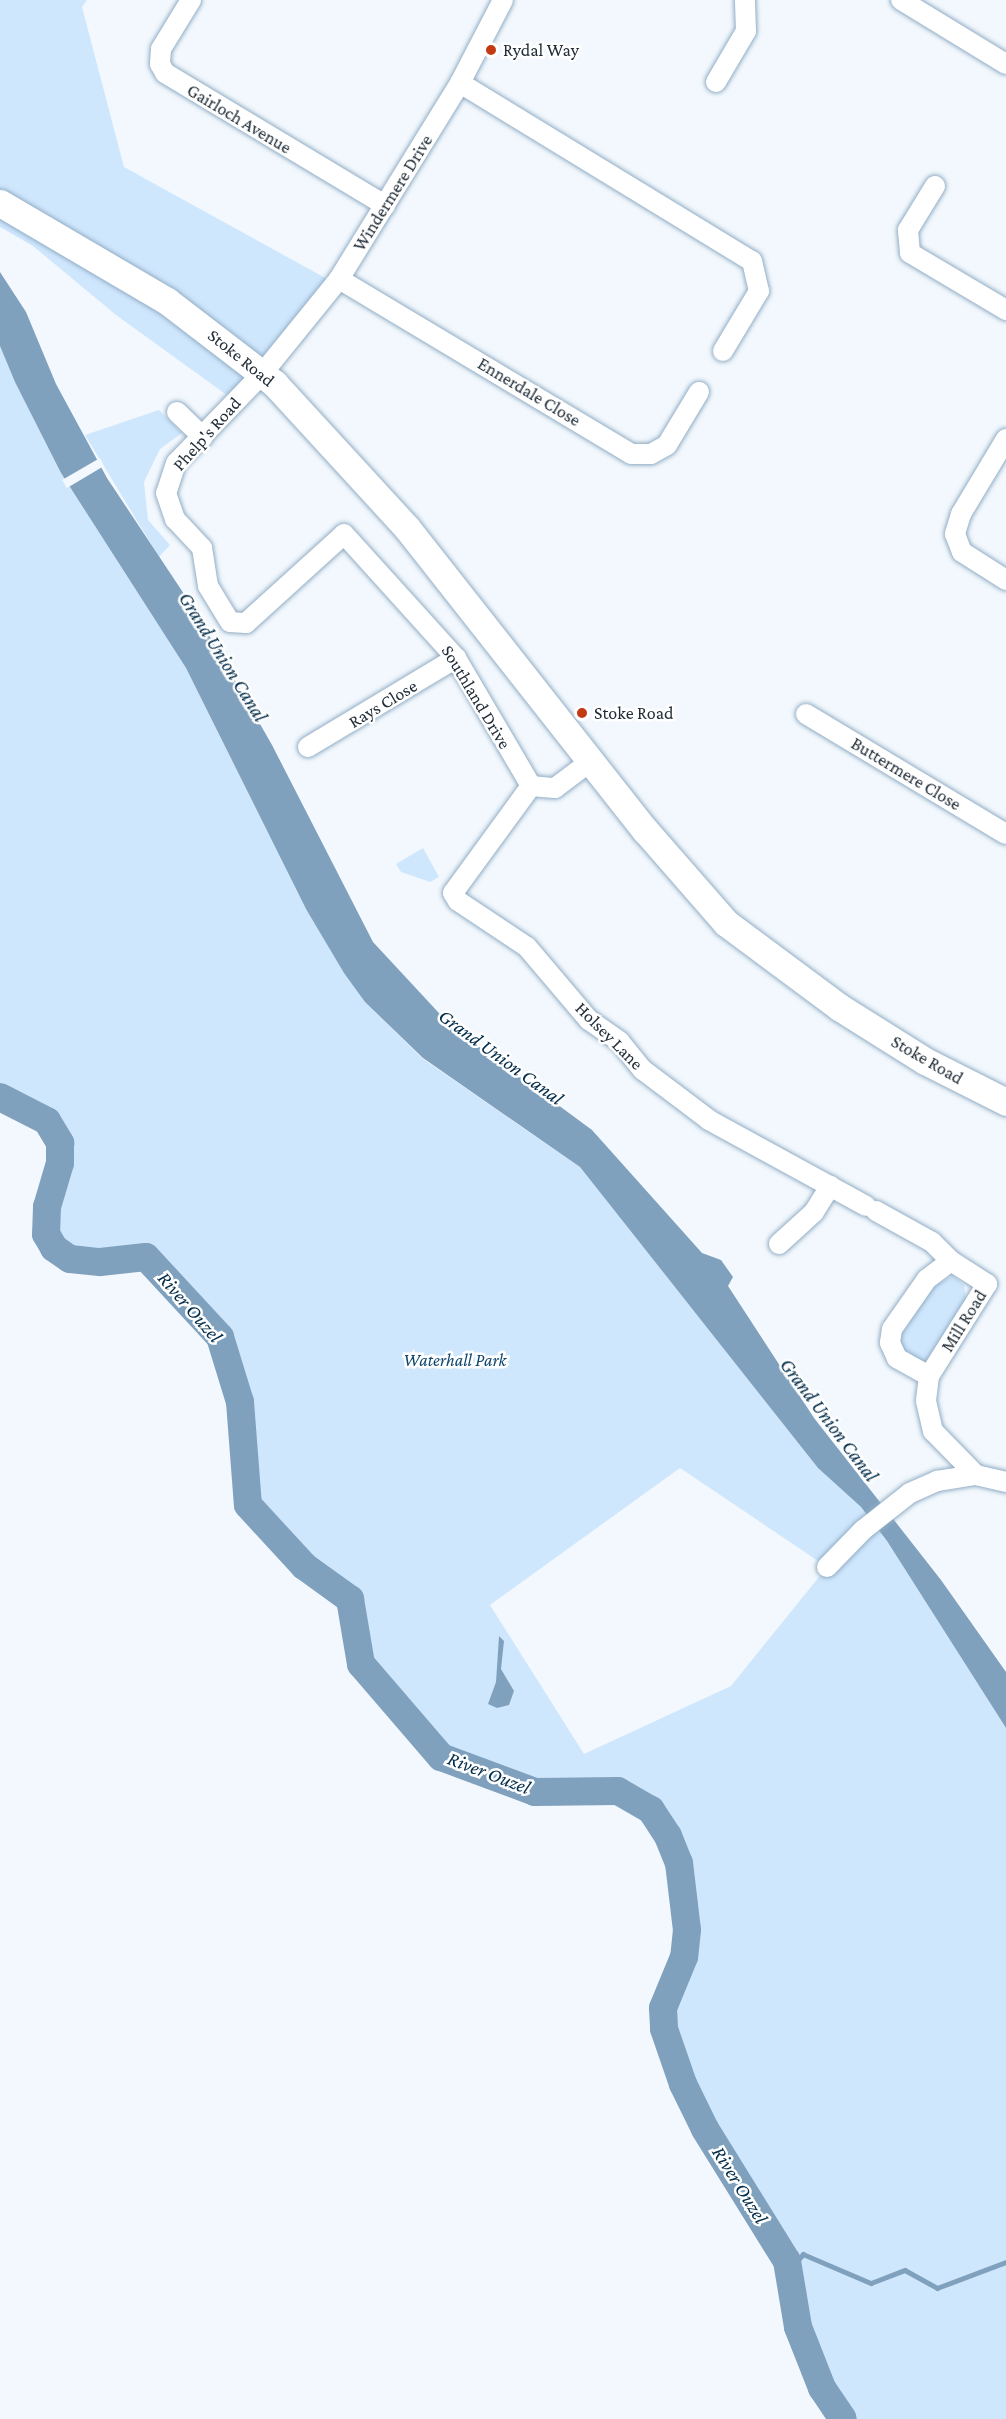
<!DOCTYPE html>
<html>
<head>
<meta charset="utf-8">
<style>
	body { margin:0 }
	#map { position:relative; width:1006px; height:2419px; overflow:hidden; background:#f2f8fd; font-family:"Crimson Pro",serif }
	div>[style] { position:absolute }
	.green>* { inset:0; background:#cfe7fd }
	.water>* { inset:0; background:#80a1be }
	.pier>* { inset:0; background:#f2f8fd }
	.stream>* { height:4.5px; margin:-2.25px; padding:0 2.25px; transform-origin:2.25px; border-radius:2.25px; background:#80a1be }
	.river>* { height:28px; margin:-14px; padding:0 14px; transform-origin:14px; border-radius:14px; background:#80a1be }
	.roads { filter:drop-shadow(0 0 2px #92adc5) drop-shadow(0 0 2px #92adc5) }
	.street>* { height:20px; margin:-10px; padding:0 10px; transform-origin:10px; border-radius:10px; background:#fff }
	.secondary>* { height:27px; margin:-13.5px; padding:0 13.5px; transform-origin:13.5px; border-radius:13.5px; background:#fff }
	.dots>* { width:16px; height:16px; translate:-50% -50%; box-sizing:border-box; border:3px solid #fff; border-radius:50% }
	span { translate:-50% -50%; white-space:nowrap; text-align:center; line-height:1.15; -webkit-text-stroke:5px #fff; paint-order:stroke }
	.poi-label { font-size:18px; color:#222d37 }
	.left { translate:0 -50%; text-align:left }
	.street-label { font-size:18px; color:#222d37 }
	.park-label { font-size:18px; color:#0f466d; font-style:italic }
	.water-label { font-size:20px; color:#012b48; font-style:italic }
</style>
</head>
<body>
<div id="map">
	<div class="green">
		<div style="clip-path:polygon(0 0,87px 0,82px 7px,124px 167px,329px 280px,231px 398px,116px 315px,33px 246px,0 227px)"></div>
		<div style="clip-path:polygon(evenodd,0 346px,61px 473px,186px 668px,306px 909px,365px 1002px,423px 1059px,580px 1167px,818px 1468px,861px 1507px,887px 1541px,1006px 1728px,1006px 2419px,843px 2419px,822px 2388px,798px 2327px,787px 2261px,705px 2129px,683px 2084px,664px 2029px,663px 2008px,684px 1957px,687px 1930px,679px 1863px,651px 1810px,618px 1791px,535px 1792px,441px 1757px,361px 1664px,350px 1599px,304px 1566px,248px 1505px,240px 1402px,220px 1337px,146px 1257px,100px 1262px,70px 1259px,54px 1248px,47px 1231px,47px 1207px,60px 1163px,60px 1143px,47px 1121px,0 1097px,0 346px,680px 1468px,827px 1567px,731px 1686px,584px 1754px,490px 1605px,680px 1468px)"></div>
		<div style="clip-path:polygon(159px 410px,182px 433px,160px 449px,144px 482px,148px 520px,170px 545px,159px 557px,85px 435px)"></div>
		<div style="clip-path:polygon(423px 848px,439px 877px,430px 882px,401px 872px,396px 864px)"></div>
		<div style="clip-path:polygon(953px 1276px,964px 1285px,966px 1299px,924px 1365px,901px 1352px,897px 1331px,934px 1286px)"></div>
	</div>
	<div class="water">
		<div style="clip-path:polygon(0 272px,26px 312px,56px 384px,107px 478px,194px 609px,272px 745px,373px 942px,451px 1026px,592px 1130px,702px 1253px,721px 1260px,733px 1277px,728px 1286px,814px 1418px,941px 1580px,1006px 1672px,1006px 1728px,887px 1541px,861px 1507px,818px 1468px,580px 1167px,423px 1058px,365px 1002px,344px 973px,306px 909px,186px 668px,61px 473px,15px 382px,0 346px)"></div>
		<div style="clip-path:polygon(499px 1636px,504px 1641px,501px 1669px,514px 1691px,509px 1705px,497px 1708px,488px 1704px,496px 1682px)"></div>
	</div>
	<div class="pier">
		<div style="clip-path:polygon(100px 458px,104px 466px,67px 488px,62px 480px)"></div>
	</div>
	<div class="stream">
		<div style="left:787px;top:2272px;width:24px;rotate:-48deg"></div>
		<div style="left:803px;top:2254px;width:74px;rotate:23.1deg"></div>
		<div style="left:871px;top:2283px;width:36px;rotate:-21deg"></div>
		<div style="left:905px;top:2270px;width:37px;rotate:29deg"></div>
		<div style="left:937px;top:2288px;width:74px;rotate:-20.6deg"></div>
	</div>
	<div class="river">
		<div style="left:0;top:1097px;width:53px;rotate:27.1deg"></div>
		<div style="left:47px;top:1121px;width:26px;rotate:59deg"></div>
		<div style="left:60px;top:1143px;width:20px;rotate:90deg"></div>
		<div style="left:60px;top:1163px;width:46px;rotate:106.5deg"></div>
		<div style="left:47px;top:1207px;width:27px;rotate:92deg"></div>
		<div style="left:46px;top:1234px;width:16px;rotate:60deg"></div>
		<div style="left:54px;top:1248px;width:19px;rotate:35deg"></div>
		<div style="left:70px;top:1259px;width:30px;rotate:6deg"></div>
		<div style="left:100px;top:1262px;width:46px;rotate:-6.2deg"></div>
		<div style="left:146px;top:1257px;width:109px;rotate:47.2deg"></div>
		<div style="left:220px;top:1337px;width:68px;rotate:72.9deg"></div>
		<div style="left:240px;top:1402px;width:103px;rotate:85.6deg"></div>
		<div style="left:248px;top:1505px;width:83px;rotate:47.4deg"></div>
		<div style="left:304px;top:1566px;width:57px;rotate:35.7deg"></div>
		<div style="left:350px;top:1599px;width:66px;rotate:80.4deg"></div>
		<div style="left:361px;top:1664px;width:123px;rotate:49.3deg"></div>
		<div style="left:441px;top:1757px;width:100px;rotate:20.4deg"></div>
		<div style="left:535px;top:1792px;width:83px;rotate:-0.7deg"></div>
		<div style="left:618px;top:1791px;width:38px;rotate:30deg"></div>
		<div style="left:651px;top:1810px;width:31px;rotate:57deg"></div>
		<div style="left:668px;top:1836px;width:29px;rotate:68deg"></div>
		<div style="left:679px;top:1863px;width:67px;rotate:83.2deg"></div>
		<div style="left:687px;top:1930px;width:27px;rotate:96deg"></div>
		<div style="left:684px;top:1957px;width:55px;rotate:112.4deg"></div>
		<div style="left:663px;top:2008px;width:21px;rotate:87deg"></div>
		<div style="left:664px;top:2029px;width:58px;rotate:70.9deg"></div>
		<div style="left:683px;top:2084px;width:50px;rotate:63.9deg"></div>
		<div style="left:705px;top:2129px;width:155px;rotate:58.2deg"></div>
		<div style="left:787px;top:2261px;width:67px;rotate:80.5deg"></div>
		<div style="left:798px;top:2327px;width:66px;rotate:68.5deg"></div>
		<div style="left:822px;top:2388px;width:37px;rotate:56deg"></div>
	</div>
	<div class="roads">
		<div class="street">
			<div style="left:191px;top:0;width:57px;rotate:121.5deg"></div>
			<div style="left:161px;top:49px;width:15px;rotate:94deg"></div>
			<div style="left:160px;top:64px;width:10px;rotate:61deg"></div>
			<div style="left:165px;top:73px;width:257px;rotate:31deg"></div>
			<div style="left:503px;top:0;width:93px;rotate:117.4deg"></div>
			<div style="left:460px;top:83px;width:230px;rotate:121.7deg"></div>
			<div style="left:339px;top:279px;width:121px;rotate:129deg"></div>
			<div style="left:263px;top:373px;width:125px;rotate:134deg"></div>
			<div style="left:176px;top:463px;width:32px;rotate:108deg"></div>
			<div style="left:166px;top:493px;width:28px;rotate:71deg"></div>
			<div style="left:175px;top:519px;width:40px;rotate:47deg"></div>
			<div style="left:202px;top:548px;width:38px;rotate:81deg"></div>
			<div style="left:208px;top:586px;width:42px;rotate:58.6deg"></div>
			<div style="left:230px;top:622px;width:16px;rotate:4deg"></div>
			<div style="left:246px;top:623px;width:132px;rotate:-42.2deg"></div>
			<div style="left:344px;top:534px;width:167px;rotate:47.9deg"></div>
			<div style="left:456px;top:658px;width:148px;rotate:59.6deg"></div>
			<div style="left:531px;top:786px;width:24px;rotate:5deg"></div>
			<div style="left:555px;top:788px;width:45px;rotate:-36.9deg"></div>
			<div style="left:901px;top:0;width:123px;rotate:31.4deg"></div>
			<div style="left:716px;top:82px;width:59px;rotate:-59.5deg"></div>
			<div style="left:746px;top:31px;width:31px;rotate:-92deg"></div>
			<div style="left:460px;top:83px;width:342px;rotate:31.4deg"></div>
			<div style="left:752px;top:261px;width:31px;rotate:77deg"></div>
			<div style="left:759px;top:291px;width:70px;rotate:121deg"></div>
			<div style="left:935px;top:186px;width:52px;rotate:121.5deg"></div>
			<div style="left:908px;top:230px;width:23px;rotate:85deg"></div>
			<div style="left:910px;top:253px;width:112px;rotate:30.7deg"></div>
			<div style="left:339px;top:279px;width:340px;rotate:30.9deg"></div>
			<div style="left:631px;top:454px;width:20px"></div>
			<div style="left:651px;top:454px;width:18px;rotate:-29deg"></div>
			<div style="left:667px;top:445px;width:62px;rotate:-58.9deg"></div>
			<div style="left:177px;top:412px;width:36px;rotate:44deg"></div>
			<div style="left:1006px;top:439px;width:87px;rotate:121deg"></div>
			<div style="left:961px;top:514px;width:21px;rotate:107deg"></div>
			<div style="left:955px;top:534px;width:19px;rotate:69deg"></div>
			<div style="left:962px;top:552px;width:52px;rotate:32.5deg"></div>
			<div style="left:806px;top:714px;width:233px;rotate:31deg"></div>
			<div style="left:308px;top:747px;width:173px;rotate:-31deg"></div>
			<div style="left:531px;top:786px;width:132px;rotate:126.1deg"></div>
			<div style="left:453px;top:893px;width:9px;rotate:58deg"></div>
			<div style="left:458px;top:901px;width:83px;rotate:33.7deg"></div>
			<div style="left:527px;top:947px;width:96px;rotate:49.7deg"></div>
			<div style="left:589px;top:1020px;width:38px;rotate:35deg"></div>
			<div style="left:620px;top:1042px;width:36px;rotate:51deg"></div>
			<div style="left:643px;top:1070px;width:83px;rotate:37.1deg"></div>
			<div style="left:709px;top:1120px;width:179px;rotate:28.7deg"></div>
			<div style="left:876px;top:1211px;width:64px;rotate:29deg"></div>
			<div style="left:932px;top:1242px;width:27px;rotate:45deg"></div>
			<div style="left:779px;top:1244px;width:47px;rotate:-42.4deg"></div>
			<div style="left:814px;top:1212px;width:31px;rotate:-58deg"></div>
			<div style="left:929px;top:1376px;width:37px;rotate:-151deg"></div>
			<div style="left:897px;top:1358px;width:17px;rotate:-115deg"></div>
			<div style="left:890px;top:1343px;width:14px;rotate:-82deg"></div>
			<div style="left:892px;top:1329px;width:61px;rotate:-55deg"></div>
			<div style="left:927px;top:1279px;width:30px;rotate:-37deg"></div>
			<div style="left:951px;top:1261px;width:43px;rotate:32.6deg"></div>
			<div style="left:987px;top:1284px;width:109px;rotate:122.2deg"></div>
			<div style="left:929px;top:1376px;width:25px;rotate:97deg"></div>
			<div style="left:926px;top:1401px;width:31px;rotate:77deg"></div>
			<div style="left:933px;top:1431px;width:62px;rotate:45.7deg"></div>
			<div style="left:976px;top:1475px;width:31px;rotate:13deg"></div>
			<div style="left:827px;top:1567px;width:52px;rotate:-45.8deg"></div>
			<div style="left:863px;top:1530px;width:60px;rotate:-38.2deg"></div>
			<div style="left:910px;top:1493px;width:30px;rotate:-24deg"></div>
			<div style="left:937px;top:1481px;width:39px;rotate:-9deg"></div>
		</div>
		<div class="secondary">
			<div style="left:0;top:203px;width:194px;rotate:30.4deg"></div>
			<div style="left:167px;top:301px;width:136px;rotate:37.5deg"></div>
			<div style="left:275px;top:384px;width:195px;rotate:47.5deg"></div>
			<div style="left:407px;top:528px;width:385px;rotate:51.8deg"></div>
			<div style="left:645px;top:830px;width:123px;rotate:48.9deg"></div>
			<div style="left:726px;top:923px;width:141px;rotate:36.6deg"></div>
			<div style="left:839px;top:1007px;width:102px;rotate:32.1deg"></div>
			<div style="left:925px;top:1061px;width:91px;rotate:26.8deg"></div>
		</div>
	</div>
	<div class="dots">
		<div style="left:491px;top:50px;background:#c23912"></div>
		<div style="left:582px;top:713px;background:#c23912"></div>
	</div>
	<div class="poi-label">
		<span class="left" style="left:503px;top:50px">Rydal Way</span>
		<span class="left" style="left:594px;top:713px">Stoke Road</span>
	</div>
	<div class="street-label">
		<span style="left:239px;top:119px;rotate:31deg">Gairloch Avenue</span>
		<span style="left:393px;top:193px;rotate:-58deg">Windermere Drive</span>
		<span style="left:241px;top:358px;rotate:39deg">Stoke Road</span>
		<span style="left:529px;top:392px;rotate:31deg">Ennerdale Close</span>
		<span style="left:207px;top:434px;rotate:-48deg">Phelp's Road</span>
		<span style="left:476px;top:697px;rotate:59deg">Southland Drive</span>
		<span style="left:383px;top:704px;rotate:-31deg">Rays Close</span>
		<span style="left:906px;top:774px;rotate:31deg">Buttermere Close</span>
		<span style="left:609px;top:1036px;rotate:45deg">Holsey Lane</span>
		<span style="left:927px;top:1060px;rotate:30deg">Stoke Road</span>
		<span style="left:964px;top:1321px;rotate:-58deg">Mill Road</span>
	</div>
	<div class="park-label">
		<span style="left:455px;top:1360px">Waterhall Park</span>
	</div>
	<div class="water-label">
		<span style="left:223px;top:657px;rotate:58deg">Grand Union Canal</span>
		<span style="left:501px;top:1057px;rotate:36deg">Grand Union Canal</span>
		<span style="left:190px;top:1307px;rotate:49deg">River Ouzel</span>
		<span style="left:829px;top:1420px;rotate:53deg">Grand Union Canal</span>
		<span style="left:489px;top:1773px;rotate:21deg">River Ouzel</span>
		<span style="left:740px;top:2185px;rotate:58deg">River Ouzel</span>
	</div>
</div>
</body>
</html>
